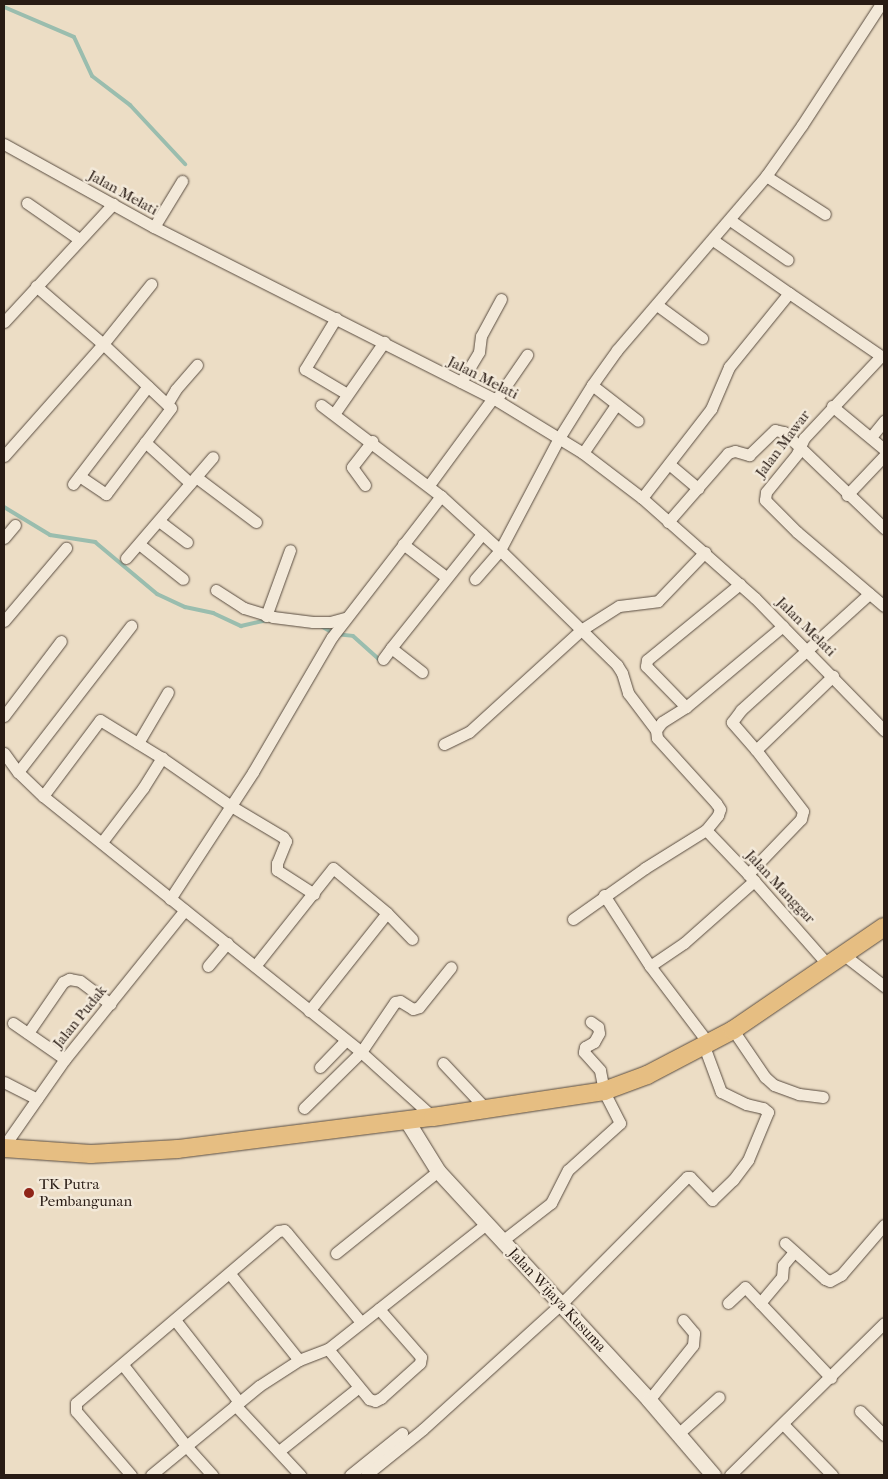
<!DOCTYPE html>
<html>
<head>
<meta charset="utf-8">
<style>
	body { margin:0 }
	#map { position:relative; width:888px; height:1479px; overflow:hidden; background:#ecddc5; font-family:"IM FELL French Canon",serif }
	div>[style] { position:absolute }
	.stream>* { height:4px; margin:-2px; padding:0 2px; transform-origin:2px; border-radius:2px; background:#9abdae }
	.roads { filter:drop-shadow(0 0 1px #594c40) drop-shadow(0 0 1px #594c40) }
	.street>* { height:11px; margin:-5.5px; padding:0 5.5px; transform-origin:5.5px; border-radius:5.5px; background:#f3e9d9 }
	.secondary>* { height:15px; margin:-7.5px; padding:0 7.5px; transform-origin:7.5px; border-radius:7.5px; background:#f3e9d9 }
	.primary>* { height:18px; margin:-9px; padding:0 9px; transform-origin:9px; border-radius:9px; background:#e6be82 }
	.dots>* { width:14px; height:14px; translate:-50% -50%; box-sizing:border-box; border:2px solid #f3e9d9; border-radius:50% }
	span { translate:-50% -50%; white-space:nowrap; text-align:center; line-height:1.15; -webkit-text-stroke:5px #f3e9d9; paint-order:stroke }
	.street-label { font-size:15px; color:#281b14 }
	.poi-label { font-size:15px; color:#281b14 }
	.left { translate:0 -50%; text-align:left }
	.frame { position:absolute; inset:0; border:5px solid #281b14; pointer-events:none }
</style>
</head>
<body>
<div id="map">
	<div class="stream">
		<div style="left:4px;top:7px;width:76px;rotate:23.2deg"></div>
		<div style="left:74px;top:37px;width:43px;rotate:65.2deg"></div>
		<div style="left:92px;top:76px;width:48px;rotate:37.3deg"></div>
		<div style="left:130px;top:105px;width:81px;rotate:47deg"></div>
		<div style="left:4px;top:507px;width:54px;rotate:31.3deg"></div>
		<div style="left:50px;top:535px;width:46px;rotate:8.8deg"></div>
		<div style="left:95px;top:542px;width:81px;rotate:40deg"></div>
		<div style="left:157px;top:594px;width:31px;rotate:25deg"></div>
		<div style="left:185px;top:607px;width:29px;rotate:12deg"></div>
		<div style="left:213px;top:613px;width:31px;rotate:25deg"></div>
		<div style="left:241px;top:626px;width:27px;rotate:-13deg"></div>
		<div style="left:321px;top:626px;width:16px;rotate:30deg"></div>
		<div style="left:335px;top:634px;width:18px;rotate:6deg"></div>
		<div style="left:353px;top:636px;width:36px;rotate:42deg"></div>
	</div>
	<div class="roads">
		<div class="street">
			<div style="left:4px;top:144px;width:171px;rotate:29deg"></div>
			<div style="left:154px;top:227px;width:380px;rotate:26.8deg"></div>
			<div style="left:493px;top:398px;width:105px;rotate:31.4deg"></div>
			<div style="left:583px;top:453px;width:74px;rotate:37.3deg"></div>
			<div style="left:642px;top:498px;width:151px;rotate:41.5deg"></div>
			<div style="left:755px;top:598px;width:185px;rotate:45.7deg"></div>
			<div style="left:766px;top:176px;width:70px;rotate:32.8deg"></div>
			<div style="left:27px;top:203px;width:63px;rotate:34.7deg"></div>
			<div style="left:730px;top:220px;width:70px;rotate:34.6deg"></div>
			<div style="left:154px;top:227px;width:54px;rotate:-58.7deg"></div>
			<div style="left:713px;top:240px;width:93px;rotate:34.9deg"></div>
			<div style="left:36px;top:286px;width:89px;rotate:40.9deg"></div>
			<div style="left:103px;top:344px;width:93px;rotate:43.3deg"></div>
			<div style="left:171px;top:408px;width:108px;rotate:127.1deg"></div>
			<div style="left:106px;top:494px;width:32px;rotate:-146deg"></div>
			<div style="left:657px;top:305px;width:56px;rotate:36.3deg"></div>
			<div style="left:336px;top:318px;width:60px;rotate:121.3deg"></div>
			<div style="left:305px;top:369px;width:49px;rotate:30.8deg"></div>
			<div style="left:4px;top:322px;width:161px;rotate:-47.3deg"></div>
			<div style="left:461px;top:382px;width:35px;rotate:-59deg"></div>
			<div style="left:479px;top:352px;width:16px;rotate:-83deg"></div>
			<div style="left:481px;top:336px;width:42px;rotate:-61.6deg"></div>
			<div style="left:592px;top:385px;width:58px;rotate:38deg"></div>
			<div style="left:496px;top:400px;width:55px;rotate:-55.4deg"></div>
			<div style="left:167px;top:404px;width:17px;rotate:-59deg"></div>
			<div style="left:176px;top:389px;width:32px;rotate:-49deg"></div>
			<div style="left:321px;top:405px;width:151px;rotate:37.2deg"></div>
			<div style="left:832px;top:406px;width:67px;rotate:39.6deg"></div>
			<div style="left:334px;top:414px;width:88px;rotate:-55.2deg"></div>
			<div style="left:871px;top:437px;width:21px;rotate:-51deg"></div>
			<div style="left:145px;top:442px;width:61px;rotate:42.3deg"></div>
			<div style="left:583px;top:453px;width:58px;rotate:-55.5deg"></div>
			<div style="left:4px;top:456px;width:149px;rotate:-48.5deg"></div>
			<div style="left:103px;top:344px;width:77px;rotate:-51.3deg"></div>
			<div style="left:669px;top:464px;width:38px;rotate:40deg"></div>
			<div style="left:196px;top:477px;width:75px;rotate:36.9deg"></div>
			<div style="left:73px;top:484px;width:123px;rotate:-52.6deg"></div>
			<div style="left:365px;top:485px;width:22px;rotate:-126deg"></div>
			<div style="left:352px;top:467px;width:33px;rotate:-52deg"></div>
			<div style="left:429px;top:485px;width:108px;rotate:-53.7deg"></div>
			<div style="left:847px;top:495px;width:54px;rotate:-46.5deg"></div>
			<div style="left:642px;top:498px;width:113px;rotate:-52.2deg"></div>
			<div style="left:711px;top:409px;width:46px;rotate:-66.8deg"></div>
			<div style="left:729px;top:367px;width:95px;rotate:-51deg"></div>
			<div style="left:789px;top:293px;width:112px;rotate:34.4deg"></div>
			<div style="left:881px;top:356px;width:112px;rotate:133.2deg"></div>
			<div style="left:804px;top:438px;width:17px;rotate:114deg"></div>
			<div style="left:797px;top:454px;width:49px;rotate:129.2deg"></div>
			<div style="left:766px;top:492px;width:8px;rotate:97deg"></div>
			<div style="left:765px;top:500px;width:45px;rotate:45deg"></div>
			<div style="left:797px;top:532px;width:114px;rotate:40.4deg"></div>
			<div style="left:159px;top:521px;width:35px;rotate:37deg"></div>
			<div style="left:668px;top:522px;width:91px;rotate:-49deg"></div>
			<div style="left:728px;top:453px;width:7px;rotate:-16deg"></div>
			<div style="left:735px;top:451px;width:15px;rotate:16deg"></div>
			<div style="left:749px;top:455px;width:36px;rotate:-44deg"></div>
			<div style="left:775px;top:430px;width:9px;rotate:13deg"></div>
			<div style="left:784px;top:432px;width:139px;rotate:43.8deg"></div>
			<div style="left:4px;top:538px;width:17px;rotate:-50deg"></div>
			<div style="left:139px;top:544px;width:56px;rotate:38.5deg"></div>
			<div style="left:403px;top:544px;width:54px;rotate:37.5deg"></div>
			<div style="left:126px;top:558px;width:133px;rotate:-49.3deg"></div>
			<div style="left:475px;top:579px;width:38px;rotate:-49deg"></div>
			<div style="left:500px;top:550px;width:164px;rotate:44.5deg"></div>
			<div style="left:617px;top:665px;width:9px;rotate:58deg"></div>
			<div style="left:622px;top:673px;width:21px;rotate:73deg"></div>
			<div style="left:628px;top:693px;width:46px;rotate:52.9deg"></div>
			<div style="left:216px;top:590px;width:33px;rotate:33deg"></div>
			<div style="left:244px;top:608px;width:30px;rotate:17deg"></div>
			<div style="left:273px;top:617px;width:40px;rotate:7.1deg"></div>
			<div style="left:313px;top:622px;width:17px"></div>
			<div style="left:330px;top:622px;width:16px;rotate:-15deg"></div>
			<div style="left:266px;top:616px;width:70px;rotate:-70deg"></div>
			<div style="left:4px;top:621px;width:96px;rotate:-49.7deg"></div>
			<div style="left:383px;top:659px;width:14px;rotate:-54deg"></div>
			<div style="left:422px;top:672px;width:39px;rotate:-142deg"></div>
			<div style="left:391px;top:648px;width:146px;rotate:-51.4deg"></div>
			<div style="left:686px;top:707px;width:57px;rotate:-134.3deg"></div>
			<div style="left:646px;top:666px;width:6px;rotate:-81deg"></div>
			<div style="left:647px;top:660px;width:120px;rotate:-39.3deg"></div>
			<div style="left:4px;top:716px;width:94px;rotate:-52.8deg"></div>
			<div style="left:138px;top:743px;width:59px;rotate:-59.5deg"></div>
			<div style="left:444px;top:744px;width:28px;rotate:-26deg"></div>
			<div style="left:469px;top:732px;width:151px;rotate:-42.3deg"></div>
			<div style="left:581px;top:630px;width:45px;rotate:-32.3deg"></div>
			<div style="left:619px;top:606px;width:39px;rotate:-7deg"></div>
			<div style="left:658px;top:601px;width:68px;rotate:-46.2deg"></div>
			<div style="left:756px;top:750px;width:107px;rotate:-43.9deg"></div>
			<div style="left:4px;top:753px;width:24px;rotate:54deg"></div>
			<div style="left:18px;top:772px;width:35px;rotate:44deg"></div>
			<div style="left:43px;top:796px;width:408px;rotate:38.8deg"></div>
			<div style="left:361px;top:1052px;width:97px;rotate:42.1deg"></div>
			<div style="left:18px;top:772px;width:185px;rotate:-52.3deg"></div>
			<div style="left:43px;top:796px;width:95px;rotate:-53.1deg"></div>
			<div style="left:100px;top:720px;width:73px;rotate:31.5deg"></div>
			<div style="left:162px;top:758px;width:84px;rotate:34.8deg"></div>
			<div style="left:231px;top:806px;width:61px;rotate:30.8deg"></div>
			<div style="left:283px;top:837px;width:5px;rotate:53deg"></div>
			<div style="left:286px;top:841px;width:24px;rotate:112deg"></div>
			<div style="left:277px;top:863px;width:7px;rotate:90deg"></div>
			<div style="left:277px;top:870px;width:44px;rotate:33deg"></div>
			<div style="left:706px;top:830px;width:61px;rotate:46.3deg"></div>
			<div style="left:748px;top:874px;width:123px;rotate:48.6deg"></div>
			<div style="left:102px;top:842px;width:68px;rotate:-52.8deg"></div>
			<div style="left:143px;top:788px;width:36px;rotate:-58deg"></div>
			<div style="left:748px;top:874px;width:76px;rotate:-46.1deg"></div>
			<div style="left:801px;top:819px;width:8px;rotate:-76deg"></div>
			<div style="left:803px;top:811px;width:77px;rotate:-127.6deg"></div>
			<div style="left:756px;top:750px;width:37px;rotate:-131deg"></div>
			<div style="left:732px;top:722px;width:15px;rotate:-53deg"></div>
			<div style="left:741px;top:710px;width:173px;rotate:-42.2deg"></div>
			<div style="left:604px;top:895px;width:85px;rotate:57.1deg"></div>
			<div style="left:650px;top:966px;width:98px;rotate:52.9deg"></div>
			<div style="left:170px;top:899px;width:152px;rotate:-56.8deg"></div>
			<div style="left:253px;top:772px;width:156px;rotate:-59.7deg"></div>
			<div style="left:332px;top:637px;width:178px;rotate:-52.3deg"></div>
			<div style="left:441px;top:496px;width:80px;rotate:42.5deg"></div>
			<div style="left:500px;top:550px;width:127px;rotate:-62.2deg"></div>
			<div style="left:559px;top:438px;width:62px;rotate:-58.1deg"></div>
			<div style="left:592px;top:385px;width:43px;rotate:-54.5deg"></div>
			<div style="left:617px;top:350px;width:229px;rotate:-49.4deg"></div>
			<div style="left:766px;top:176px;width:62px;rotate:-54.8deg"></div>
			<div style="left:802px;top:125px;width:145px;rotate:-56.9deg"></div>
			<div style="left:573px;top:919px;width:88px;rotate:-35.3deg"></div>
			<div style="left:645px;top:868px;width:72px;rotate:-31.9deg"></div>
			<div style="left:706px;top:830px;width:19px;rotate:-51deg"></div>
			<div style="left:718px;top:815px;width:6px;rotate:-72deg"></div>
			<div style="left:720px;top:809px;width:7px;rotate:-124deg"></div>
			<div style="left:716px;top:803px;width:88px;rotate:-132.2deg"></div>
			<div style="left:657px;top:738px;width:8px;rotate:-97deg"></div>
			<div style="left:656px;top:730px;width:10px;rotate:-53deg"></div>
			<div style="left:662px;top:722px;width:28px;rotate:-32deg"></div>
			<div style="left:686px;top:707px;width:126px;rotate:-39.9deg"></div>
			<div style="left:844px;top:955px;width:51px;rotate:37.8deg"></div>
			<div style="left:208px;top:966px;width:30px;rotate:-50deg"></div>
			<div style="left:255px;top:966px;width:125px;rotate:-51.5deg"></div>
			<div style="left:333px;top:868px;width:70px;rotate:39.8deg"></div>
			<div style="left:387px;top:913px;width:36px;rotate:46deg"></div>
			<div style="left:650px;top:966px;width:41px;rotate:-34.1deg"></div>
			<div style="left:684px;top:943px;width:94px;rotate:-41.5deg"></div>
			<div style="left:309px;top:1011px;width:125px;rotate:-51.5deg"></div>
			<div style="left:13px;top:1023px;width:63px;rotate:34.7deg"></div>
			<div style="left:733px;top:1030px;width:57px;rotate:55.8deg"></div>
			<div style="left:765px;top:1077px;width:12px;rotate:42deg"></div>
			<div style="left:774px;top:1085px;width:27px;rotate:20deg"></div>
			<div style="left:799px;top:1094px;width:24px;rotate:7deg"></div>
			<div style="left:28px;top:1033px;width:62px;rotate:-55.5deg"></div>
			<div style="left:63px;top:982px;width:7px;rotate:-27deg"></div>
			<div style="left:69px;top:979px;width:11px;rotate:10deg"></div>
			<div style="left:80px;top:981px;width:38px;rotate:37deg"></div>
			<div style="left:443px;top:1063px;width:64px;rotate:46.9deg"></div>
			<div style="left:320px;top:1067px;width:37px;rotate:-46deg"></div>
			<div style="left:4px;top:1082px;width:37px;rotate:27deg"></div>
			<div style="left:304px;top:1108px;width:80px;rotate:-44.5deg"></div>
			<div style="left:361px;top:1052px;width:60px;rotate:-55.8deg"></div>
			<div style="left:395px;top:1002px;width:5px;rotate:-11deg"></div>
			<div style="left:400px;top:1001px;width:15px;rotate:32deg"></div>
			<div style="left:413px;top:1009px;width:6px;rotate:-18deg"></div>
			<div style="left:419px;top:1007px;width:51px;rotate:-51.3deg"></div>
			<div style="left:4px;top:1146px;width:106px;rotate:-55deg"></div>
			<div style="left:65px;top:1059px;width:191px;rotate:-51.2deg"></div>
			<div style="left:502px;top:1241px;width:62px;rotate:-37.8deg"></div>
			<div style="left:551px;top:1203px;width:37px;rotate:-63deg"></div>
			<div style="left:568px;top:1170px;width:70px;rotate:-42.1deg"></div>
			<div style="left:620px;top:1123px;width:36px;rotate:-117deg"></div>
			<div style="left:604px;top:1091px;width:21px;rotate:-101deg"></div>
			<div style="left:600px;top:1070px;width:24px;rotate:-132deg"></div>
			<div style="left:584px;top:1052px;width:5px;rotate:-79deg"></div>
			<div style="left:585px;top:1047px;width:10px;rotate:-29deg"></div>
			<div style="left:594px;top:1042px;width:10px;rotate:-61deg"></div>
			<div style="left:599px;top:1033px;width:6px;rotate:-99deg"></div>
			<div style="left:598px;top:1027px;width:9px;rotate:-144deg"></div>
			<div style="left:785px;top:1243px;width:54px;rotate:42deg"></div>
			<div style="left:825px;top:1279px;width:5px;rotate:22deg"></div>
			<div style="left:830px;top:1281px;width:13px;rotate:-29deg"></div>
			<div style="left:841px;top:1275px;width:66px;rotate:-49.3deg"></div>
			<div style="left:336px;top:1253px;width:131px;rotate:-38.8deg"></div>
			<div style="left:230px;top:1274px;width:110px;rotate:51.3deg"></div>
			<div style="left:728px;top:1303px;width:23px;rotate:-43deg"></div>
			<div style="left:745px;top:1287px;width:125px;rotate:46.6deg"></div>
			<div style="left:760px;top:1303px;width:34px;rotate:-50deg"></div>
			<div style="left:782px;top:1277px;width:12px;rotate:-85deg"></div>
			<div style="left:783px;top:1265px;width:17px;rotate:-50deg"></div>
			<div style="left:175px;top:1320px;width:104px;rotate:52deg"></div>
			<div style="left:328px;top:1349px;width:65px;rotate:50.6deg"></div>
			<div style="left:369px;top:1399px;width:6px;rotate:18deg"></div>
			<div style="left:375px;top:1401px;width:7px;rotate:-27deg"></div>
			<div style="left:381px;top:1398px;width:52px;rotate:-41.9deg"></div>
			<div style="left:420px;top:1363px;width:6px;rotate:-81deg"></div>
			<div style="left:421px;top:1357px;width:64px;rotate:-131.2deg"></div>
			<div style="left:123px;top:1365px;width:104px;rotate:52deg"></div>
			<div style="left:187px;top:1447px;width:38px;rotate:48deg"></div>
			<div style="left:649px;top:1400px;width:70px;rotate:-51.3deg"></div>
			<div style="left:693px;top:1345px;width:12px;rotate:-85deg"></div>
			<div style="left:694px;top:1333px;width:17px;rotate:-130deg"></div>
			<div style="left:235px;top:1405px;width:96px;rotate:47.1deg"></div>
			<div style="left:860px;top:1411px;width:34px;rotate:45deg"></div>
			<div style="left:783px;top:1424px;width:71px;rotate:46.1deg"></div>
			<div style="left:678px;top:1434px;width:55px;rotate:-42.1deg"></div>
			<div style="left:279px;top:1451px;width:102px;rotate:-38.7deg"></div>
			<div style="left:131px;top:1475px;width:84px;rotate:-130.7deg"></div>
			<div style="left:76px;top:1411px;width:8px;rotate:-90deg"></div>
			<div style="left:76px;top:1403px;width:265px;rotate:-40.4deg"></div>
			<div style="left:278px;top:1231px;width:6px;rotate:-9deg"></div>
			<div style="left:284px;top:1230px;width:4px;rotate:45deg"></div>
			<div style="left:287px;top:1233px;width:116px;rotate:50.3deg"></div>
			<div style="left:151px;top:1475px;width:140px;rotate:-39.5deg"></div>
			<div style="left:259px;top:1386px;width:48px;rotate:-33deg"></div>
			<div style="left:299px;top:1360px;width:31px;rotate:-21deg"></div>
			<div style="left:328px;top:1349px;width:201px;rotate:-38.3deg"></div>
			<div style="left:350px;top:1475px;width:67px;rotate:-38.9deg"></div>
			<div style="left:366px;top:1475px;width:73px;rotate:-38.9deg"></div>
			<div style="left:423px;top:1429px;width:186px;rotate:-42.2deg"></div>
			<div style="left:561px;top:1304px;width:179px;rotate:-45.2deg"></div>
			<div style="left:687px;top:1177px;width:3px"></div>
			<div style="left:690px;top:1177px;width:32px;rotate:46deg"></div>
			<div style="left:712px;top:1200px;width:29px;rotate:-44deg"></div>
			<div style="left:733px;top:1180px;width:25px;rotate:-53deg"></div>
			<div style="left:748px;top:1160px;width:52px;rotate:-67.4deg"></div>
			<div style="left:768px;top:1112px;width:6px;rotate:-141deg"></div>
			<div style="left:763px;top:1108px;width:17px;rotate:-167deg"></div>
			<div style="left:746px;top:1104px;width:28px;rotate:-154deg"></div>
			<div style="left:721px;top:1092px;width:49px;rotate:-110.3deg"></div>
			<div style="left:730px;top:1475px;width:216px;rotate:-44.6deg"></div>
		</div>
		<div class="secondary">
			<div style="left:407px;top:1121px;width:59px;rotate:58.2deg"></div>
			<div style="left:438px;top:1171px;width:311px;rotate:47.3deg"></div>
			<div style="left:649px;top:1400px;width:99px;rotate:49.5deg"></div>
		</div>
		<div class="primary">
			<div style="left:4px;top:1148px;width:87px;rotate:3.9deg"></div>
			<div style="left:91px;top:1154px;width:87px;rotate:-3.3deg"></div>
			<div style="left:178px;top:1149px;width:257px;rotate:-7.2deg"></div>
			<div style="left:433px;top:1117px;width:173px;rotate:-8.6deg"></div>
			<div style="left:604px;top:1091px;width:46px;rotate:-20.4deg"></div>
			<div style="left:647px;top:1075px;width:97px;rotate:-27.6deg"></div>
			<div style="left:733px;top:1030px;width:183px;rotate:-34.3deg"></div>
		</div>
	</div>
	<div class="dots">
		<div style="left:29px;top:1193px;background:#8f2418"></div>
	</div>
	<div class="street-label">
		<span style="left:123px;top:193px;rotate:29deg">Jalan Melati</span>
		<span style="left:483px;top:378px;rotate:27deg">Jalan Melati</span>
		<span style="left:783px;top:444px;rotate:-53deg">Jalan Mawar</span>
		<span style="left:806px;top:627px;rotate:45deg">Jalan Melati</span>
		<span style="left:780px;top:887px;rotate:47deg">Jalan Manggar</span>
		<span style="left:80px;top:1017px;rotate:-51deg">Jalan Pudak</span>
		<span style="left:557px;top:1300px;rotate:47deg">Jalan Wijaya Kusuma</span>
	</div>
	<div class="poi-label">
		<span class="left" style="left:39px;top:1193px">TK Putra<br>Pembangunan</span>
	</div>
	<div class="frame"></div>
</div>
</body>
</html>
